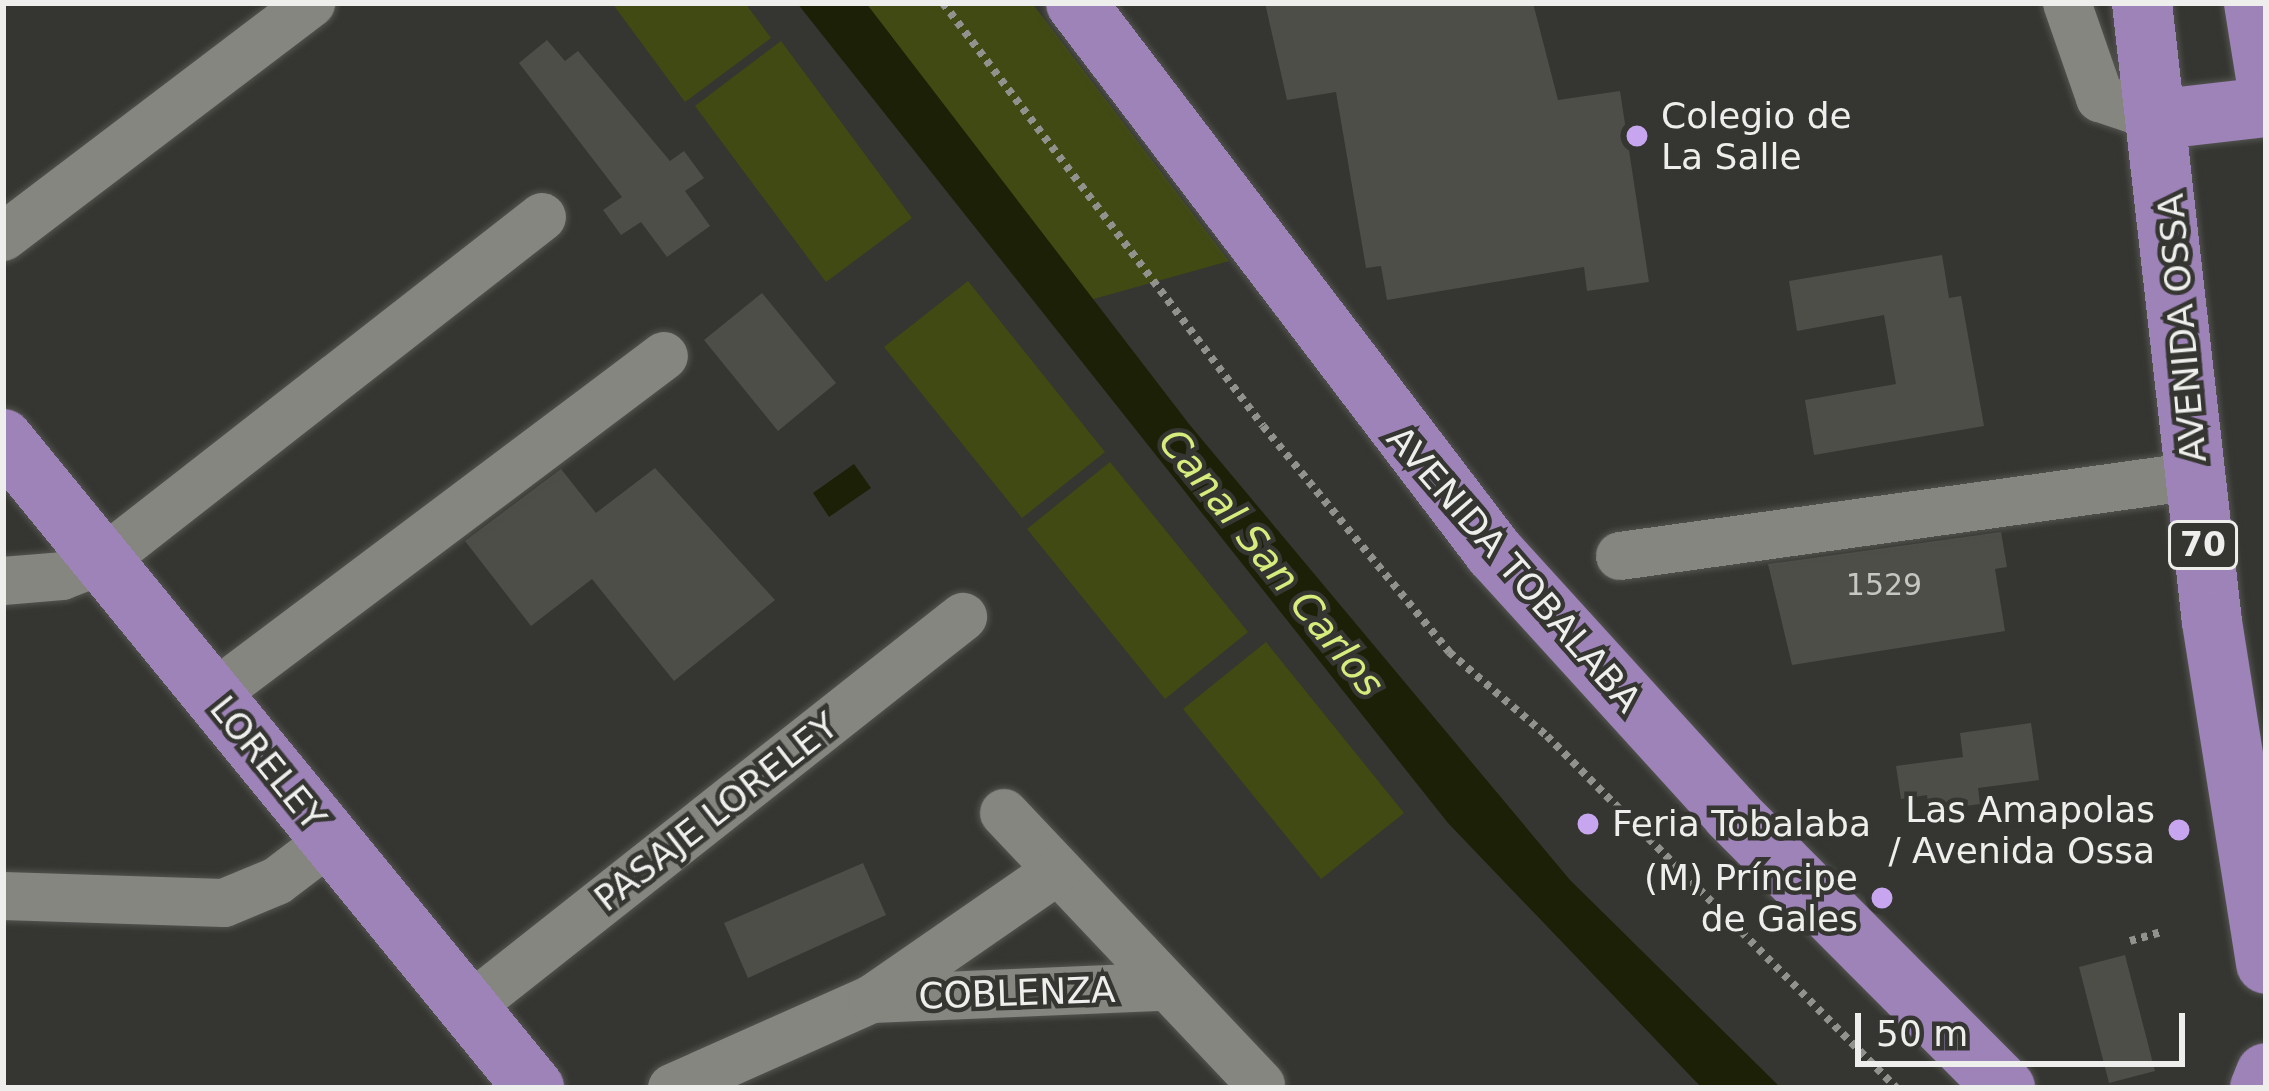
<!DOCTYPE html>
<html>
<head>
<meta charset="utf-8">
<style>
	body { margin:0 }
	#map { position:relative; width:2269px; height:1091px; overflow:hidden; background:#353631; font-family:"DejaVu Sans",sans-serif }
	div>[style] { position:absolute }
	.green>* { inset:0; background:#414a12 }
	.water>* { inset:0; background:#1b2006 }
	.building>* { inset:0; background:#4d4e48 }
	.path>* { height:8px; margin-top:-4px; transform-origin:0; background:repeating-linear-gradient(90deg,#91928e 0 6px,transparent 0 12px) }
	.roads { filter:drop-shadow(0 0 3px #535450) drop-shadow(0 0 3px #535450) }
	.minor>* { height:48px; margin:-24px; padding:0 24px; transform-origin:24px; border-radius:24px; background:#84867f }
	.major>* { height:60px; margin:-30px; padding:0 30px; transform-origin:30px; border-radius:30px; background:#9e83b9 }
	.dots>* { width:33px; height:33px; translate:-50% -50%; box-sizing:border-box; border:6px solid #353631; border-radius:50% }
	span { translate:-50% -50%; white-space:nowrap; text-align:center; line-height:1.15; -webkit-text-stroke:9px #353631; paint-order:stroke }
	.number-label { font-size:30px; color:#c6c7c3 }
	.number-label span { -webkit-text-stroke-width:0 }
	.shield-label span { padding:3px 9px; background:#353631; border:3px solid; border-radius:9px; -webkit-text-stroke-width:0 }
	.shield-label { font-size:33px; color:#eeefec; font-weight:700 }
	.poi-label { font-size:36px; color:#eeefec }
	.left { translate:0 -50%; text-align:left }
	.right { translate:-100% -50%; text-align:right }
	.street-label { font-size:36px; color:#eeefec }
	.water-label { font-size:39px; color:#d6ec7c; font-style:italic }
	.frame { position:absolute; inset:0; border:6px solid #eeefec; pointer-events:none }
	.scale { position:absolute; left:1855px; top:1013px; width:330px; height:54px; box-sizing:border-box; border:6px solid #eeefec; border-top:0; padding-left:15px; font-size:36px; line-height:42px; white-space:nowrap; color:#eeefec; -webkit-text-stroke:9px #353631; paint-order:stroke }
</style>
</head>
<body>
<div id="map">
	<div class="green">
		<div style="clip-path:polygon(612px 3px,745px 3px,771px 38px,685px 102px)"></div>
		<div style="clip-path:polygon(866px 3px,1032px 3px,1229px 261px,1090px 300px)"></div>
		<div style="clip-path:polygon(781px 41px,912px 218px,826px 282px,695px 106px)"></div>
		<div style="clip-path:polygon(968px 281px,1105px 452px,1022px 518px,884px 347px)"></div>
		<div style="clip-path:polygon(1110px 462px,1248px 632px,1165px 699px,1027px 529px)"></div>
		<div style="clip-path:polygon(1266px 642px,1404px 813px,1321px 879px,1183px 709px)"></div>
	</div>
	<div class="water">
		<div style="clip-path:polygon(797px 3px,866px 3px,1189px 424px,1570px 880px,1781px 1088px,1702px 1088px,1448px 823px)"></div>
		<div style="clip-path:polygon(854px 464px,871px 488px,829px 517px,813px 493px)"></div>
	</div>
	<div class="building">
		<div style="clip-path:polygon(1265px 3px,1533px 3px,1558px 100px,1620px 91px,1649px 282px,1587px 291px,1584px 267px,1387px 300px,1381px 266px,1366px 268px,1336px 92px,1287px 100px)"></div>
		<div style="clip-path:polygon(547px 40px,565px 61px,578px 51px,670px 161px,684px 151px,704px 178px,685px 191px,710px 226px,667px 257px,641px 222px,621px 235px,603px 210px,622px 197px,519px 63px)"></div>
		<div style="clip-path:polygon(1942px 255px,1949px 298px,1961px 296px,1984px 426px,1814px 455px,1805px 400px,1896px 384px,1884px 315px,1797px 331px,1789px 281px)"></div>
		<div style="clip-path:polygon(762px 293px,836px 383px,778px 431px,704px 340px)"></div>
		<div style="clip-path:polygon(655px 468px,775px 600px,674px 681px,592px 579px,531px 626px,465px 541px,561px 469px,596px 513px)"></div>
		<div style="clip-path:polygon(2001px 532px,2007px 567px,1995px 569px,2005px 631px,1792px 665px,1768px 564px)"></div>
		<div style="clip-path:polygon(2031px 723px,2039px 780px,1978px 788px,1980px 804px,1929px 811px,1927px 795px,1901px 799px,1896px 766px,1963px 757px,1960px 733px)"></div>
		<div style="clip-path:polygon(863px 863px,886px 915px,748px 978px,724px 923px)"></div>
		<div style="clip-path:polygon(2125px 955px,2155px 1071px,2109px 1083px,2079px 967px)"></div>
	</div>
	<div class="path">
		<div style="left:943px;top:3px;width:530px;rotate:52.89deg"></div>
		<div style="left:1263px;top:426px;width:293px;rotate:50.5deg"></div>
		<div style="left:1449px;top:652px;width:129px;rotate:40.6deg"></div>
		<div style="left:1547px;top:736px;width:496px;rotate:45.2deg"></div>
		<div style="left:2130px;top:941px;width:33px;rotate:-16deg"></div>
	</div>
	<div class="roads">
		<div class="minor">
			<div style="left:2067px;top:3px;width:101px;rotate:70.8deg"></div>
			<div style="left:2100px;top:98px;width:65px;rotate:18.7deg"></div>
			<div style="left:3px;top:237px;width:387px;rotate:-37.2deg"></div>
			<div style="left:1620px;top:556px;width:581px;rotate:-7.92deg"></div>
			<div style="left:3px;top:581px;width:59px;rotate:-4.8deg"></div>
			<div style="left:62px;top:576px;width:44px;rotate:-21.3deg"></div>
			<div style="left:103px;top:560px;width:557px;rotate:-38deg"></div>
			<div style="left:213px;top:695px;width:564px;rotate:-36.93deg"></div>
			<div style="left:1004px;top:813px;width:374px;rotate:46.6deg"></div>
			<div style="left:3px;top:896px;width:221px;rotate:1.8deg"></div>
			<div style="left:224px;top:903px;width:57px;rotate:-22.5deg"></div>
			<div style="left:277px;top:881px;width:68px;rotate:-37.2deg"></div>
			<div style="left:872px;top:999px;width:291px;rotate:-2.4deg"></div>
			<div style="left:468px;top:1008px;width:631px;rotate:-38.31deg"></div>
			<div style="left:672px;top:1088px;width:219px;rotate:-24deg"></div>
			<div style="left:872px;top:999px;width:225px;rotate:-34.7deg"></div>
		</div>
		<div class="major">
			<div style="left:1076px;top:3px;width:690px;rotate:52.71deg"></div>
			<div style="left:1494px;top:552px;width:354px;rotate:47.7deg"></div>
			<div style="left:1732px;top:814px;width:387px;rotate:45.1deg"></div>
			<div style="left:2142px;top:3px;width:623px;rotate:83.55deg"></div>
			<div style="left:2212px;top:622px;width:346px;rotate:81deg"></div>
			<div style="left:2254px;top:3px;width:76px;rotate:80.9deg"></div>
			<div style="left:2162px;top:119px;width:105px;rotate:-6.6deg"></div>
			<div style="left:3px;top:439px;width:839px;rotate:50.71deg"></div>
			<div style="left:2260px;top:1088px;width:16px;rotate:-68deg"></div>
		</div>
	</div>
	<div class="dots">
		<div style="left:1637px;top:136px;background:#c8a6ef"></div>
		<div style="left:1588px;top:824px;background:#c8a6ef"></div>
		<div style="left:2179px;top:830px;background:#c8a6ef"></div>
		<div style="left:1882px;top:898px;background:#c8a6ef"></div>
	</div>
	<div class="number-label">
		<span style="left:1884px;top:585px">1529</span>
	</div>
	<div class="shield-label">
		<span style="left:2203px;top:545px">70</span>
	</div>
	<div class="poi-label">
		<span class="left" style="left:1661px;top:136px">Colegio de<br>La Salle</span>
		<span class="right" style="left:2155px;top:830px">Las Amapolas<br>/ Avenida Ossa</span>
		<span class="left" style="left:1612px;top:824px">Feria Tobalaba</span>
		<span class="right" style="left:1858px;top:898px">(M) Príncipe<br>de Gales</span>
	</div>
	<div class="street-label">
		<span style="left:2182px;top:328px;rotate:-95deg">AVENIDA OSSA</span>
		<span style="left:1514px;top:569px;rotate:49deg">AVENIDA TOBALABA</span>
		<span style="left:268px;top:763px;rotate:51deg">LORELEY</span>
		<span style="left:716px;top:812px;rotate:-38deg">PASAJE LORELEY</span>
		<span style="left:1017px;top:993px;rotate:-2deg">COBLENZA</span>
	</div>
	<div class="water-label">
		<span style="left:1271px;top:563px;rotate:51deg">Canal San Carlos</span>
	</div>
	<div class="frame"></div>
	<div class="scale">50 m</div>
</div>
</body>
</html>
